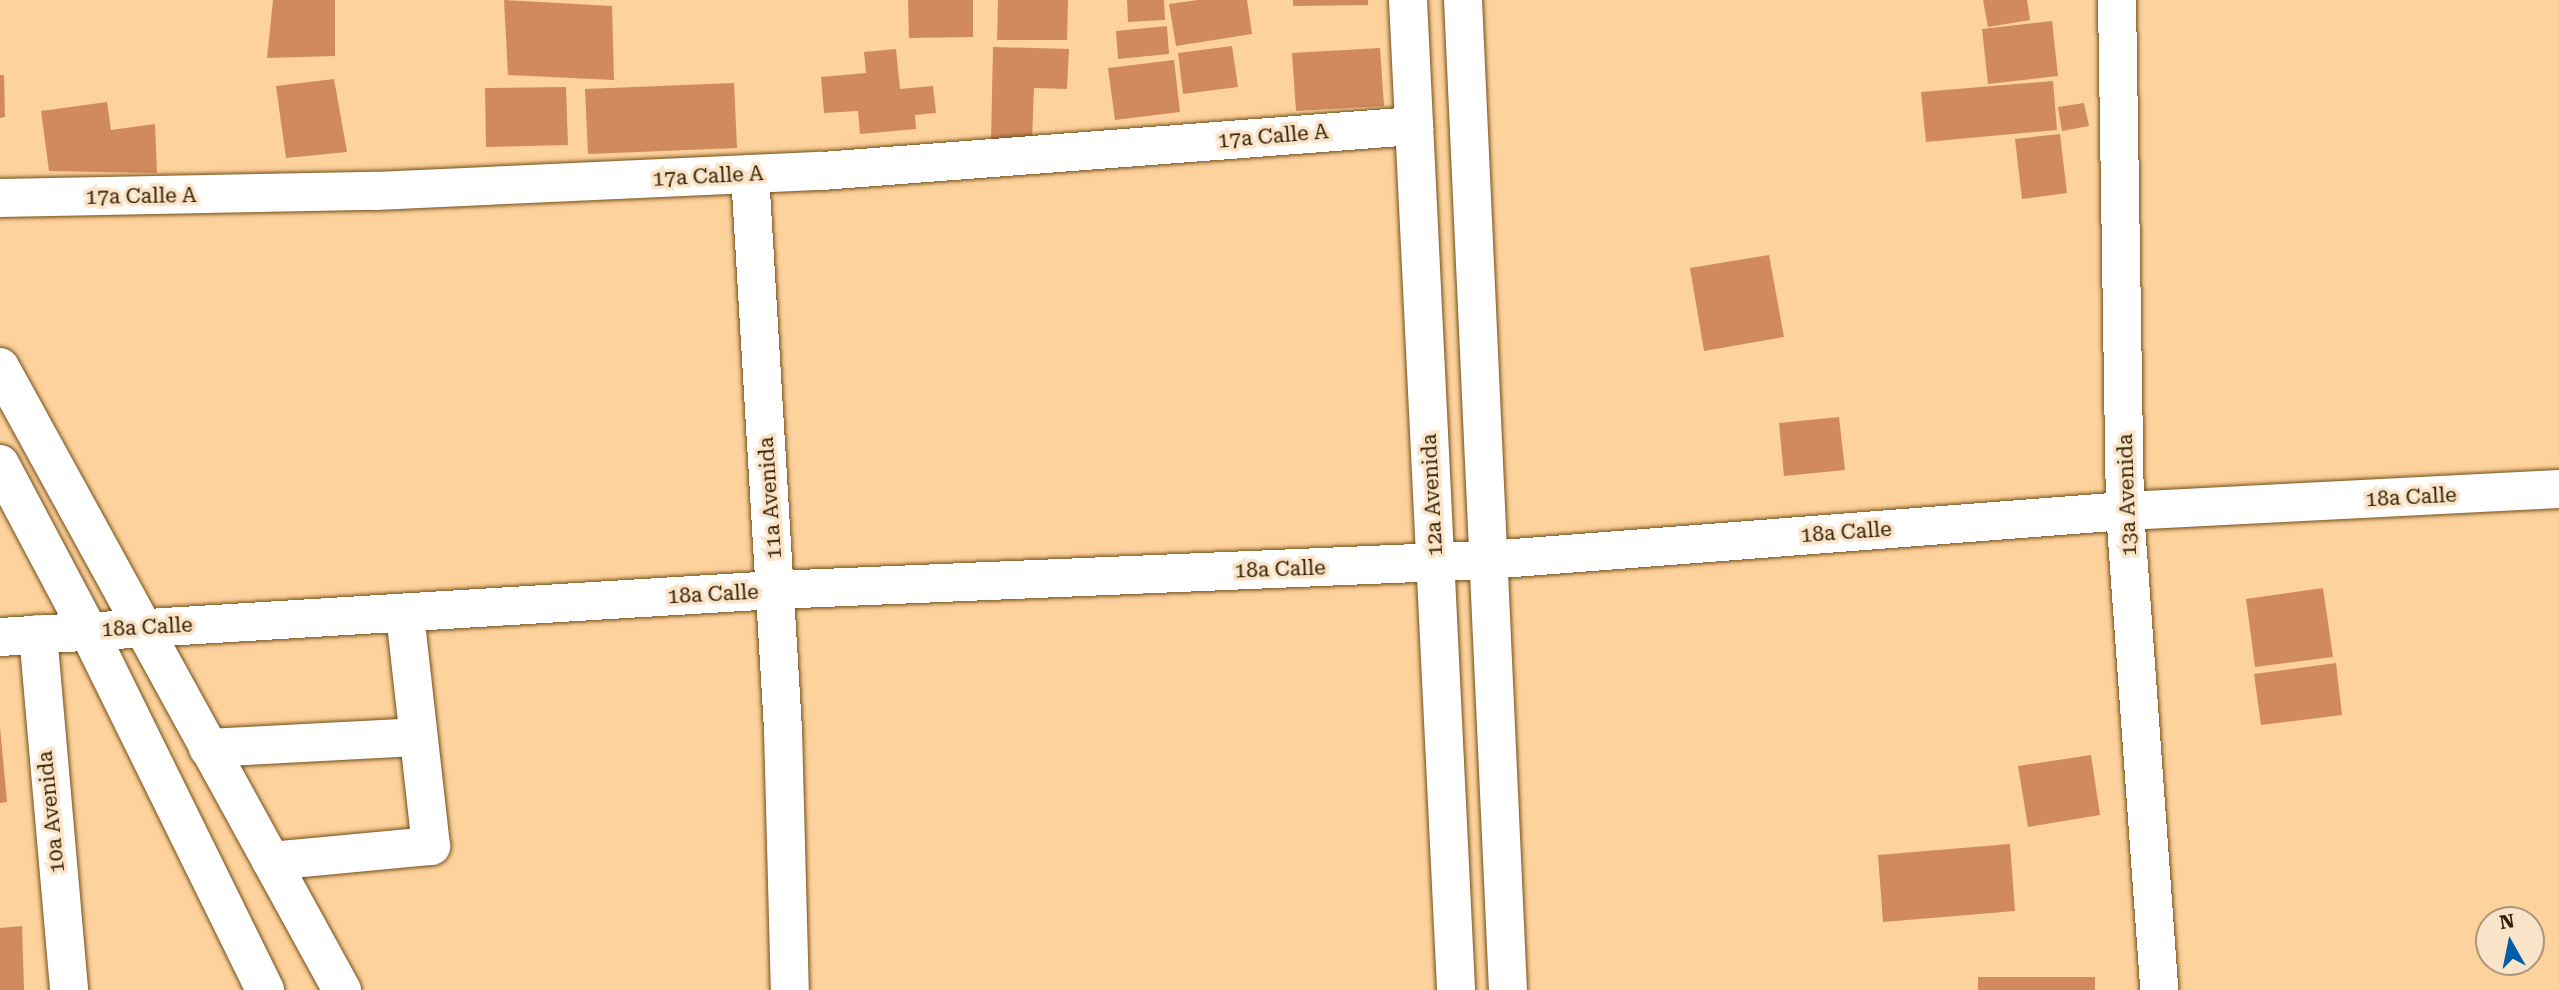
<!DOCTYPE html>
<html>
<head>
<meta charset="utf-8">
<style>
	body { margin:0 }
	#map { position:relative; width:2559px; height:990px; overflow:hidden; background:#fed29c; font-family:"Roboto Serif",serif }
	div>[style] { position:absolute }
	.building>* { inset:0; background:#d18a5d }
	.roads { filter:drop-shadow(0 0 2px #734e17) drop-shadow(0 0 2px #734e17) }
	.minor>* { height:38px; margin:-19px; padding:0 19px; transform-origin:19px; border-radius:19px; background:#fff }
	.major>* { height:38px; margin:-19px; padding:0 19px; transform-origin:19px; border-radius:19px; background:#fff }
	span { translate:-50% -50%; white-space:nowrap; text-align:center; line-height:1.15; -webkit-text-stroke:7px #fae4c9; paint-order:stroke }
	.street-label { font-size:21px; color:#362103 }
	.north { position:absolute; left:2475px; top:906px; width:70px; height:70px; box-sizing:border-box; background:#fae4c9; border:2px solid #ac967a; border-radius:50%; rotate:351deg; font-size:19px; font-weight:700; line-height:28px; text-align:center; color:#362103 }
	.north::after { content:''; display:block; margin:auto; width:24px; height:32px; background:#015ca9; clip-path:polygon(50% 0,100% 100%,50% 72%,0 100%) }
</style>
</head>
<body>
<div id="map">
	<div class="building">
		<div style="clip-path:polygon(273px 0,335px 0,335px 56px,267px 58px)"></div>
		<div style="clip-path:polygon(504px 0,612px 6px,614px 80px,508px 75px)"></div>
		<div style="clip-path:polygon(908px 0,973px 0,973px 37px,909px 38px)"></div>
		<div style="clip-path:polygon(998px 0,1068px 0,1067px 40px,997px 40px)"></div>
		<div style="clip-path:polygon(1127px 0,1164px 0,1165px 20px,1128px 22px)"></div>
		<div style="clip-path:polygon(1198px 0,1247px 0,1252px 34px,1176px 46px,1169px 4px)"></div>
		<div style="clip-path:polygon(1293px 0,1368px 0,1368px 5px,1293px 6px)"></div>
		<div style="clip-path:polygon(1983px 0,2027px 0,2030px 20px,1988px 27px)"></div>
		<div style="clip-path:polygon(2052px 21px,2058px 76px,1988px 84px,1982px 29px)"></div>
		<div style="clip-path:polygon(1167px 26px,1169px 54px,1118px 59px,1116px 31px)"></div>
		<div style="clip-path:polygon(1232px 46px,1238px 87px,1183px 94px,1178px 53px)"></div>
		<div style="clip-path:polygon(993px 47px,1069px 49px,1067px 89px,1034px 88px,1032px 141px,991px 140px)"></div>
		<div style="clip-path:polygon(1380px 48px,1384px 106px,1296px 111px,1292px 53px)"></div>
		<div style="clip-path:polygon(896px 49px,900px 89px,933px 86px,936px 113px,915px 115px,916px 129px,860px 134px,858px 111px,824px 113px,821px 77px,866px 73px,864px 52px)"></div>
		<div style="clip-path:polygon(1174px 60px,1180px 112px,1115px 120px,1108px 68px)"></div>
		<div style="clip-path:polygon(0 75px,4px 75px,5px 117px,0 118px)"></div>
		<div style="clip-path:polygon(334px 79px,347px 152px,286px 158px,276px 86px)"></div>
		<div style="clip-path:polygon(2053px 81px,2057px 130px,1926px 142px,1921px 92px)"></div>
		<div style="clip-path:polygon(734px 83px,737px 148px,588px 154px,585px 89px)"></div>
		<div style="clip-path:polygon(566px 87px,568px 145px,486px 147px,485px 88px)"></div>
		<div style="clip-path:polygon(107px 102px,111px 130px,155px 124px,157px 173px,49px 171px,41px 111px)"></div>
		<div style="clip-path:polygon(2084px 103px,2089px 126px,2062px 131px,2058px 107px)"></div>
		<div style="clip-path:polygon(2060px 134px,2067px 193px,2022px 199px,2015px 139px)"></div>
		<div style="clip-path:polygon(1769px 255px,1784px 337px,1704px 351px,1690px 268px)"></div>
		<div style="clip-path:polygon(1839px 417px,1845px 470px,1784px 476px,1779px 423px)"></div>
		<div style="clip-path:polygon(2323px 588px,2333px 657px,2255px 667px,2246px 599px)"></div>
		<div style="clip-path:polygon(2336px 663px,2342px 715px,2261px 725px,2254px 674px)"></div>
		<div style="clip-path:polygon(0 727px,7px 802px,0 803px)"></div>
		<div style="clip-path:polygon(2091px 755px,2100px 815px,2028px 827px,2018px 766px)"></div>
		<div style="clip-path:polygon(2010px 844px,2015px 911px,1883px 922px,1878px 855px)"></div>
		<div style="clip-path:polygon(22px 926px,24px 990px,0 990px,0 928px)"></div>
		<div style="clip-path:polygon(1978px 977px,2095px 977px,2095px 990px,1978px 990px)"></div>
	</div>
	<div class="roads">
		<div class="minor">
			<div style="left:2117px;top:0;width:511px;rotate:89.1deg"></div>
			<div style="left:2125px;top:511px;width:480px;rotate:85.9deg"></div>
			<div style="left:750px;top:174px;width:557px;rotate:86.6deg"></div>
			<div style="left:783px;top:730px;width:260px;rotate:88.5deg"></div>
			<div style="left:0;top:198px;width:375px;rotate:-1.1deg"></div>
			<div style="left:375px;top:191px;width:447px;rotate:-2.6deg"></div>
			<div style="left:822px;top:171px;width:594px;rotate:-4.35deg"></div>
			<div style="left:38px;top:634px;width:357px;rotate:85deg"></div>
			<div style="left:0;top:637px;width:776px;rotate:-3.47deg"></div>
			<div style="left:775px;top:590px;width:714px;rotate:-2.41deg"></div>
			<div style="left:1488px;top:560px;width:639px;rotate:-4.4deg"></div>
			<div style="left:2125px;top:511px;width:435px;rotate:-2.9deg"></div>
			<div style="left:208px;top:748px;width:208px;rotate:-3deg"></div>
			<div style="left:271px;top:861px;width:161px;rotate:-5.4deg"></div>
			<div style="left:431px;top:846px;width:234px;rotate:-96.4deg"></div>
		</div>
		<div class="major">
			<div style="left:1408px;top:0;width:991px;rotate:87.22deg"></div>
			<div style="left:1463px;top:0;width:991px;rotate:87.4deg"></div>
			<div style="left:0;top:367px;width:711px;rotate:61.24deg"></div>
			<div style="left:0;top:464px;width:188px;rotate:62.1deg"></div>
			<div style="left:88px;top:630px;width:401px;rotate:63.8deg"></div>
		</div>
	</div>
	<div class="street-label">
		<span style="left:1273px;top:136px;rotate:-5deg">17a Calle A</span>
		<span style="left:708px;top:176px;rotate:-3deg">17a Calle A</span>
		<span style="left:141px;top:196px;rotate:-1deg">17a Calle A</span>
		<span style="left:1432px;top:495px;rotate:-93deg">12a Avenida</span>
		<span style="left:2127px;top:495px;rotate:-92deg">13a Avenida</span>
		<span style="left:2411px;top:497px;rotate:-3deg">18a Calle</span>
		<span style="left:770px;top:498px;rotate:-94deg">11a Avenida</span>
		<span style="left:1846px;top:532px;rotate:-4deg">18a Calle</span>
		<span style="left:1280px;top:569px;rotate:-2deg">18a Calle</span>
		<span style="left:713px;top:594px;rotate:-3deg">18a Calle</span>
		<span style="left:147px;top:627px;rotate:-3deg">18a Calle</span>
		<span style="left:51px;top:812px;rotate:-96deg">10a Avenida</span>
	</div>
	<div class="north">N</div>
</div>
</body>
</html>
